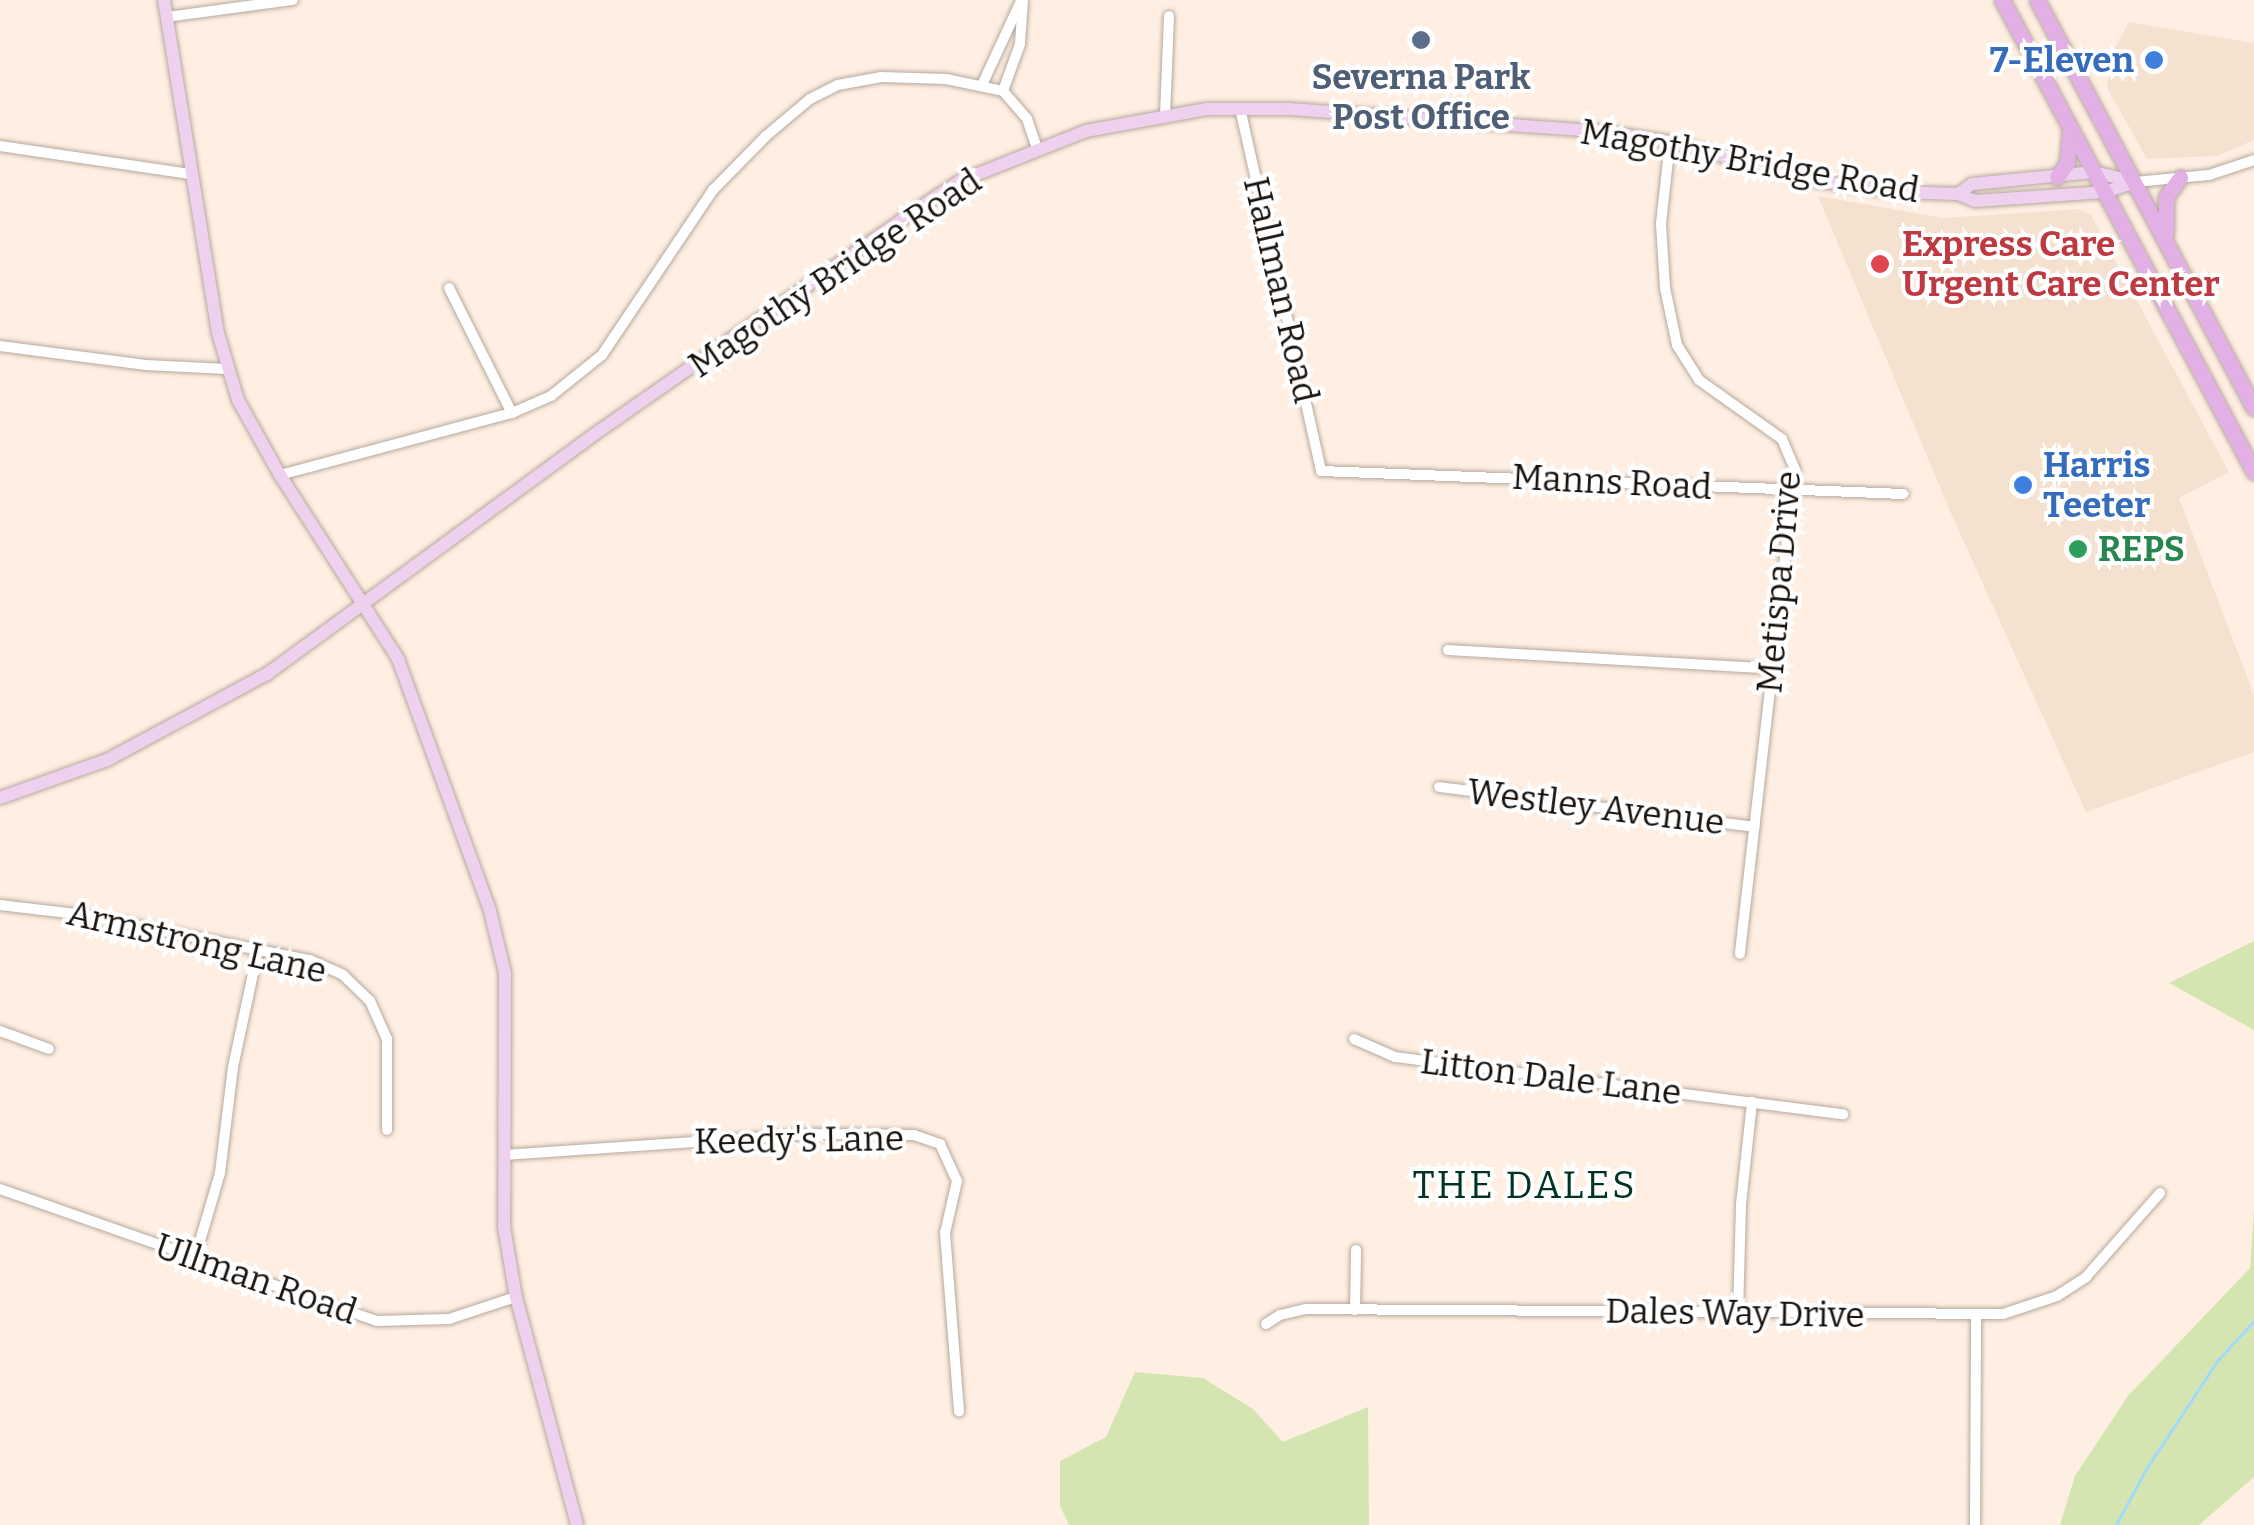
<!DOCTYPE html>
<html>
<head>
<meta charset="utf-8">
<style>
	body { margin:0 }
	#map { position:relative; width:2254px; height:1525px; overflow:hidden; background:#feefe2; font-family:Bitter,serif }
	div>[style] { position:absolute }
	.built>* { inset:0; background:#f5e1cf }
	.green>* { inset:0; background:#d5e5b1 }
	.stream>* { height:2.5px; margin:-1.25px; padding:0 1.25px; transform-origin:1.25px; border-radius:1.25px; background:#a2dbf9 }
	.roads { filter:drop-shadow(0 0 2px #b6a89d) drop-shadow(0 0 2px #b6a89d) }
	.minor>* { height:10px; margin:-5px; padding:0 5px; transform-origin:5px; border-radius:5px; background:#fff }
	.major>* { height:12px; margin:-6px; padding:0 6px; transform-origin:6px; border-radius:6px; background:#eed0ef }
	.highway>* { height:15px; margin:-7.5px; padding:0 7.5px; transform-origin:7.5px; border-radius:7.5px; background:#e3b0e5 }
	.dots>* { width:28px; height:28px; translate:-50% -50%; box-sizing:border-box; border:5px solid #fff; border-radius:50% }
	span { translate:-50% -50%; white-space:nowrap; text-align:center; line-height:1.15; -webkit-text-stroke:8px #fff; paint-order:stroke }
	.shop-label { font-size:35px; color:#366cbe; font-weight:700 }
	.right { translate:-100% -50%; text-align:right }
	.left { translate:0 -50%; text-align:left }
	.service-label { font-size:35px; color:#4e5e75; font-weight:700 }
	.street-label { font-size:35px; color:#18130f }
	.health-label { font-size:35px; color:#be3a42; font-weight:700 }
	.leisure-label { font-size:35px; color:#27864d; font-weight:700 }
	.neighbourhood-label { font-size:38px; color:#013423; letter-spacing:2.5px }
</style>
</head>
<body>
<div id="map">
	<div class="built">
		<div style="clip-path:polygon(2129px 22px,2254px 43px,2254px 140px,2217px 156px,2147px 159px,2107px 88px,2113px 51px)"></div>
		<div style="clip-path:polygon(1818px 196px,1944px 218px,2079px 209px,2091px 215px,2229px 472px,2179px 498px,2254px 695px,2254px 752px,2086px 812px,1950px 511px)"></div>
	</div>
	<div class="green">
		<div style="clip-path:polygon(2254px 941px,2254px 1030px,2169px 983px)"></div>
		<div style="clip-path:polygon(2254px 1210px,2254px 1477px,2199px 1525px,2060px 1525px,2075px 1476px,2128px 1396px,2250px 1268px)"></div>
		<div style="clip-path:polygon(1135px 1372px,1203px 1378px,1253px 1409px,1283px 1442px,1368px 1407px,1369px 1525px,1069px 1525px,1060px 1506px,1060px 1461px,1106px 1437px)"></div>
	</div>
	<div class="stream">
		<div style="left:2116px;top:1525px;width:64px;rotate:-61.8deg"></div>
		<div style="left:2146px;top:1469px;width:131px;rotate:-56.6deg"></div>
		<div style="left:2218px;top:1360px;width:53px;rotate:-47.3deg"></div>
	</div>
	<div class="roads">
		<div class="minor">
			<div style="left:167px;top:17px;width:127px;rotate:-7.7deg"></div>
			<div style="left:982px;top:85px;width:93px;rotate:-65.1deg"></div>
			<div style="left:1003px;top:91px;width:50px;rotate:-70.1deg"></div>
			<div style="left:1020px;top:44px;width:44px;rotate:-86.1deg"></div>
			<div style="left:1240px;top:108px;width:372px;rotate:77.4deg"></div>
			<div style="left:1321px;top:471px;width:583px;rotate:2.26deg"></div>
			<div style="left:1165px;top:116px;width:100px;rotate:-87.7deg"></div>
			<div style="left:1670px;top:142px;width:82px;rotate:96.3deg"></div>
			<div style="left:1661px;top:224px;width:64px;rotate:86.4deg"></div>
			<div style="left:1665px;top:288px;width:58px;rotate:78.1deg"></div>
			<div style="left:1677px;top:345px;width:41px;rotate:57.8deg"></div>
			<div style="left:1699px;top:380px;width:102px;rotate:35.4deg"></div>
			<div style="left:1782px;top:439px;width:34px;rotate:67deg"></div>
			<div style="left:1795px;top:470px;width:487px;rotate:96.5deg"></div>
			<div style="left:0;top:146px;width:192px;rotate:8.4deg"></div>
			<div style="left:2135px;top:182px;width:74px;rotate:-5.4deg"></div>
			<div style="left:2209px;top:175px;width:47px;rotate:-18.4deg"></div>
			<div style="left:449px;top:288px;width:140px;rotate:63.3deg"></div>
			<div style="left:0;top:346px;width:147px;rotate:7.4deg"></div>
			<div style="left:146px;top:365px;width:81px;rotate:2.8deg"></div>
			<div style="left:280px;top:475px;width:240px;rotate:-15deg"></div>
			<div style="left:512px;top:413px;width:43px;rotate:-23.6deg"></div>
			<div style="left:551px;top:396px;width:65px;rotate:-38.8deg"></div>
			<div style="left:602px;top:355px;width:199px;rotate:-56.1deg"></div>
			<div style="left:713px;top:190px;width:76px;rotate:-45.5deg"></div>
			<div style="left:766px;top:136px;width:57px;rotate:-40.1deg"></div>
			<div style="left:810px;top:99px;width:31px;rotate:-27deg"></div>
			<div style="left:838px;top:85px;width:44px;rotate:-10.5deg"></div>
			<div style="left:881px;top:77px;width:65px;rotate:1.8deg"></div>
			<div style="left:946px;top:79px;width:58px;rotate:11.9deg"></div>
			<div style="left:1003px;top:91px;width:37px;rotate:49deg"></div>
			<div style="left:1027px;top:119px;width:31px;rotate:71deg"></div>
			<div style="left:1448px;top:650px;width:326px;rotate:3.3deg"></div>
			<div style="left:1439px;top:787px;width:318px;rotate:7.2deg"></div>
			<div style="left:0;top:905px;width:85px;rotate:6.8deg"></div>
			<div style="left:84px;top:915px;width:230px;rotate:11.3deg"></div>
			<div style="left:310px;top:960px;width:36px;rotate:24deg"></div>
			<div style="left:343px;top:975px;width:37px;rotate:44deg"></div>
			<div style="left:370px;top:1001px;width:42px;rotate:65.9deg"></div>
			<div style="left:387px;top:1039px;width:91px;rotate:90deg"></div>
			<div style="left:0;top:1031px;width:52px;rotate:20.2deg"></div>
			<div style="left:1354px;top:1039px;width:45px;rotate:23.7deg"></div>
			<div style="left:1395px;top:1057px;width:452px;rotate:7.3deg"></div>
			<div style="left:504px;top:1155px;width:308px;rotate:-3.9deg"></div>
			<div style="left:811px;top:1134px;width:103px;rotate:0.6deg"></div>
			<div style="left:914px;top:1135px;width:28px;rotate:19deg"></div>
			<div style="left:940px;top:1144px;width:41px;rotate:65.3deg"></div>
			<div style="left:957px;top:1181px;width:53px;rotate:103deg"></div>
			<div style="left:945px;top:1233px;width:179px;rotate:85.5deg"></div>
			<div style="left:0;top:1189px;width:399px;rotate:19.3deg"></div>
			<div style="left:377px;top:1321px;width:72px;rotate:-1.6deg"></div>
			<div style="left:449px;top:1319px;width:71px;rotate:-18.2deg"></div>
			<div style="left:195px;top:1258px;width:89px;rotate:-73.6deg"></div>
			<div style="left:220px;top:1173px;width:107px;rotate:-83deg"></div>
			<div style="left:233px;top:1067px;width:120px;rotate:-77.9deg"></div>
			<div style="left:1355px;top:1310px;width:60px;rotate:-89deg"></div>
			<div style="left:1738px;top:1313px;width:109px;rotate:-88.4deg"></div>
			<div style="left:1741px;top:1204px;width:103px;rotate:-83.8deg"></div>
			<div style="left:1266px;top:1324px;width:17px;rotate:-33deg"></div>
			<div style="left:1280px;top:1315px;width:27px;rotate:-13deg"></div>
			<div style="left:1306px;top:1309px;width:697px;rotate:0.41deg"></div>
			<div style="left:2003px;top:1314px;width:57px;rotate:-18.4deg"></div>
			<div style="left:2057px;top:1296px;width:35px;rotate:-33deg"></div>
			<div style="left:2086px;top:1277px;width:112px;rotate:-48.6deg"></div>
			<div style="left:1975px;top:1525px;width:209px;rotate:-89.7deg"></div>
		</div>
		<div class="major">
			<div style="left:164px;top:0;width:337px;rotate:80.8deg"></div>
			<div style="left:218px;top:333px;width:70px;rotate:73.4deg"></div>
			<div style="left:238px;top:400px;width:86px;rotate:60.8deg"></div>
			<div style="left:280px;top:475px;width:219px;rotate:57.3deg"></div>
			<div style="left:398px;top:659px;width:268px;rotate:69.9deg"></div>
			<div style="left:490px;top:911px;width:64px;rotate:76.4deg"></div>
			<div style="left:505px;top:973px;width:254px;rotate:90.2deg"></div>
			<div style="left:504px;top:1227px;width:71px;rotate:80.3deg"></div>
			<div style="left:516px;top:1297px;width:236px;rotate:75deg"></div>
			<div style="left:1958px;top:194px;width:17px;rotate:-36deg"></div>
			<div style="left:1972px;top:184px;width:123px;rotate:-5.6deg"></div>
			<div style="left:2094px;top:172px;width:42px;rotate:13.7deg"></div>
			<div style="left:0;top:798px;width:114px;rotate:-19.6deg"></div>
			<div style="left:107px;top:760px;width:182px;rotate:-28.3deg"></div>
			<div style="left:267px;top:674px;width:403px;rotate:-36.2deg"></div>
			<div style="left:592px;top:436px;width:381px;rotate:-34.9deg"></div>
			<div style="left:904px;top:218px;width:67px;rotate:-33.5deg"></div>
			<div style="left:960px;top:181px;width:136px;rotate:-21.6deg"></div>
			<div style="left:1086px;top:131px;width:123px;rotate:-10.3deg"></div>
			<div style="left:1207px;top:109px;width:82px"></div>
			<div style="left:1289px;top:109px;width:311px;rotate:4.1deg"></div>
			<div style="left:1599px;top:131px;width:72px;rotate:8.8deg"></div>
			<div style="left:1670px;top:142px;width:153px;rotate:14.8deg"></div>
			<div style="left:1818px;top:181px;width:81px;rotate:7.8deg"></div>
			<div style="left:1898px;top:192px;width:60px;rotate:1.9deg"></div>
			<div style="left:1958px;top:194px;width:18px;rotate:22deg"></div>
			<div style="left:1975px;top:201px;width:130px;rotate:-4deg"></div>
			<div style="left:2105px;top:192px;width:32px;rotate:-18deg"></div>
		</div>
		<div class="highway">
			<div style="left:2002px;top:0;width:535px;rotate:61.9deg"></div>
			<div style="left:2037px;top:0;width:462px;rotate:62deg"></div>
			<div style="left:2057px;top:177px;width:17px;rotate:-54deg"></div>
			<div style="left:2067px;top:163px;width:32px;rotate:-85deg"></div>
			<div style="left:2166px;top:233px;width:36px;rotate:-90deg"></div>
			<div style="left:2166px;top:197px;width:24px;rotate:-54deg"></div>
		</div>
	</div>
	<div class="dots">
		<div style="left:1421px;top:40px;background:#5c6f8a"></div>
		<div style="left:2154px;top:60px;background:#3f7fe0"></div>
		<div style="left:1880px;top:264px;background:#e0444e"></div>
		<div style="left:2023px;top:485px;background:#3f7fe0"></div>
		<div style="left:2078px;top:549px;background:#2e9e5b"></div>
	</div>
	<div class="shop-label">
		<span class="right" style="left:2134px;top:60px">7-Eleven</span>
		<span class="left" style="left:2043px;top:485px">Harris<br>Teeter</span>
	</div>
	<div class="service-label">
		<span style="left:1421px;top:97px">Severna Park<br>Post Office</span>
	</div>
	<div class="street-label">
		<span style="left:1750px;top:161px;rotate:10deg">Magothy Bridge Road</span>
		<span style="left:835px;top:273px;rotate:-34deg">Magothy Bridge Road</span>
		<span style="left:1281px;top:290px;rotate:77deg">Hallman Road</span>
		<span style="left:1612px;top:482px;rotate:3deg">Manns Road</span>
		<span style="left:1779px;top:582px;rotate:-85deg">Metispa Drive</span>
		<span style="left:1596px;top:807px;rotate:7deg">Westley Avenue</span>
		<span style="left:197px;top:942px;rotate:13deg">Armstrong Lane</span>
		<span style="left:1551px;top:1077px;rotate:7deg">Litton Dale Lane</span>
		<span style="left:799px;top:1140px;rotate:-1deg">Keedy's Lane</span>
		<span style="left:256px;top:1279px;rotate:19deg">Ullman Road</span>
		<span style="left:1735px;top:1313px;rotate:1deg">Dales Way Drive</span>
	</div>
	<div class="health-label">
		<span class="left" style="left:1902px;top:264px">Express Care<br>Urgent Care Center</span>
	</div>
	<div class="leisure-label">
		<span class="left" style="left:2098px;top:549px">REPS</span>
	</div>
	<div class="neighbourhood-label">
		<span style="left:1525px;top:1186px">THE DALES</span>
	</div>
</div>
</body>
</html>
